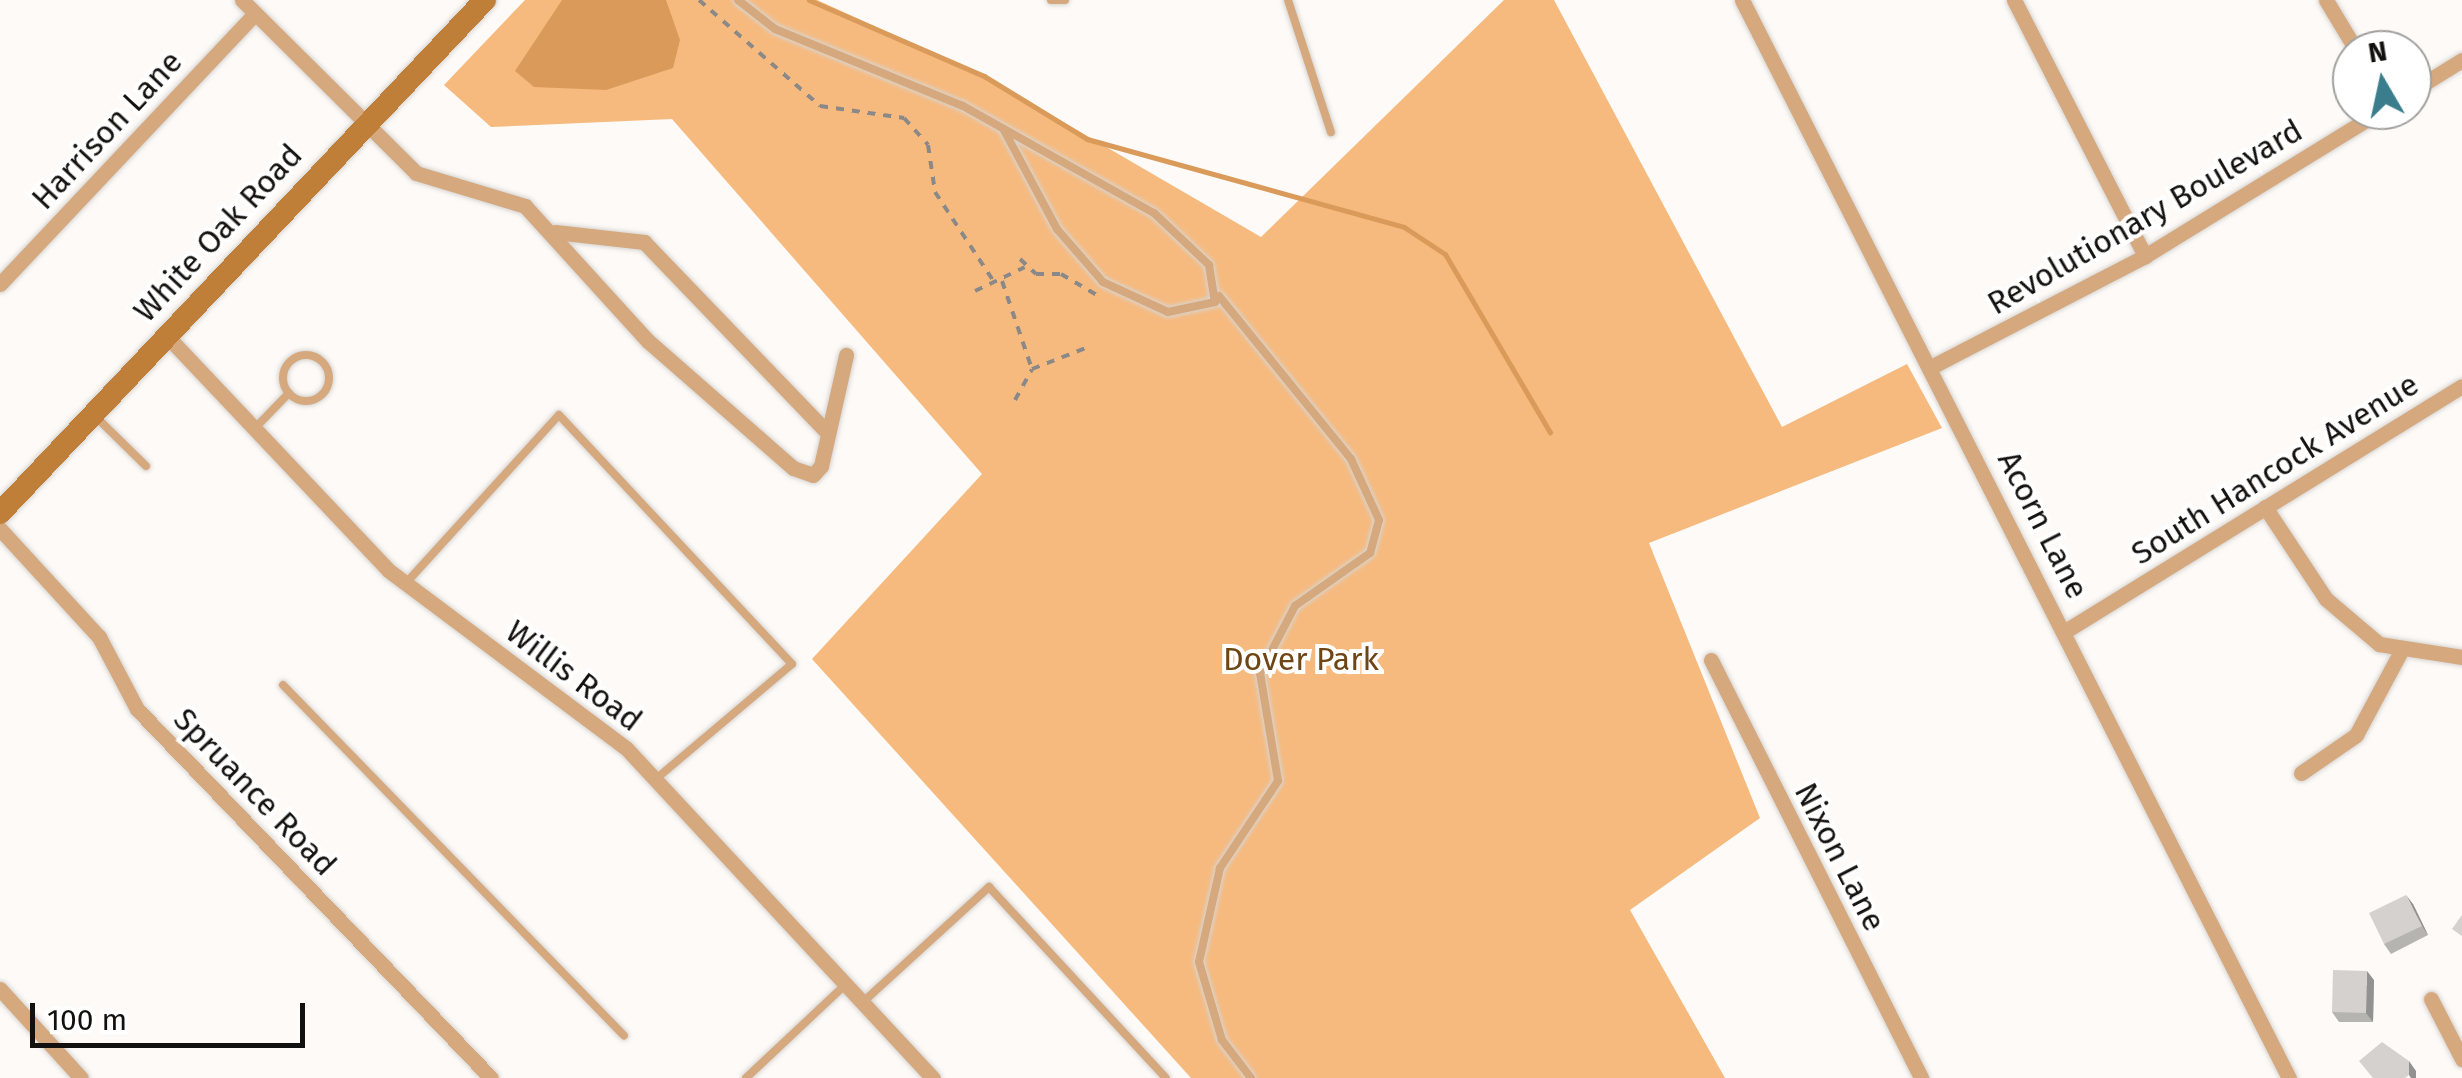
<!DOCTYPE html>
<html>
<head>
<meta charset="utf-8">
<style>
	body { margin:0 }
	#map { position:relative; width:2462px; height:1078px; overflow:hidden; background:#fdfaf7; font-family:"Fira Sans",sans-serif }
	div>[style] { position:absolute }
	.green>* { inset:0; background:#f6ba7f }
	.water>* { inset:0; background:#da9a59 }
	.stream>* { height:5px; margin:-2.5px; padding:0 2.5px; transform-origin:2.5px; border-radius:2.5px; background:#da9a59 }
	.path>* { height:4px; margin-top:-2px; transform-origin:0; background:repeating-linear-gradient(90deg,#8b8987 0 8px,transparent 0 16px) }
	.roads { filter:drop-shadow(0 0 2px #d7d5d2) drop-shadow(0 0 2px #d7d5d2) }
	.lane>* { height:8px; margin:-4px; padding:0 4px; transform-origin:4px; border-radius:4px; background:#d5a87e }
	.lane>.ring { margin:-4px; padding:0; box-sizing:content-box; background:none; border:8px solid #d5a87e; border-radius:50% }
	.street>* { height:15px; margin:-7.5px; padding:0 7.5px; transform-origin:7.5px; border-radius:7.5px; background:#d5a87e }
	.secondary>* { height:22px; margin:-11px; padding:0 11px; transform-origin:11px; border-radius:11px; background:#c07f39 }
	.wall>* { inset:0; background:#b6b4b1 }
	.shaded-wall>* { inset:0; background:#949290 }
	.building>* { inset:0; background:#d4d1ce }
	span { translate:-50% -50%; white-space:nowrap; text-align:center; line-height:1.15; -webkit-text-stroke:8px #fff; paint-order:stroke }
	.street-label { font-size:32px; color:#121110 }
	.park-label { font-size:32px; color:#704514 }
	.north { position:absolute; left:2332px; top:30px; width:100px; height:100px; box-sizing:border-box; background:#fff; border:2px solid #a0a09f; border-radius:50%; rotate:351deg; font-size:28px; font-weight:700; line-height:40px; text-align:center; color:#121110 }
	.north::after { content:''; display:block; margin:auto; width:35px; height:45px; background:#3a7d8d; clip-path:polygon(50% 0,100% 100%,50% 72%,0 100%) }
	.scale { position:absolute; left:30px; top:1003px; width:275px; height:45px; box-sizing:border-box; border:5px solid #121110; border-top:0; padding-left:12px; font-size:30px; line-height:35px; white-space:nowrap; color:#121110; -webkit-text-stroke:8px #fff; paint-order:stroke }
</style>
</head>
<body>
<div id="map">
	<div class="green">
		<div style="clip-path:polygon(525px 0,817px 0,984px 76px,1261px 237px,1504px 0,1554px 0,1782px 427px,1907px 364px,1942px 428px,1649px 543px,1760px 818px,1630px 910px,1725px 1078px,1191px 1078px,812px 659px,982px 474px,672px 119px,491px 127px,444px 85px)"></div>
	</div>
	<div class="water">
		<div style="clip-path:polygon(562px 0,666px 0,680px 40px,673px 68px,606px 90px,534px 87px,515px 71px)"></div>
	</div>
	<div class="stream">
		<div style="left:809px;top:0;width:191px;rotate:23.5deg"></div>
		<div style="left:984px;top:76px;width:121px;rotate:31.5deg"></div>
		<div style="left:1087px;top:139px;width:329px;rotate:15.5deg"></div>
		<div style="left:1404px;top:227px;width:49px;rotate:33.4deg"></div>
		<div style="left:1445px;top:254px;width:207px;rotate:59.5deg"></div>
	</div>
	<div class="path">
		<div style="left:699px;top:0;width:161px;rotate:41.2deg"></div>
		<div style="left:820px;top:106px;width:85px;rotate:8.1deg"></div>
		<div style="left:904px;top:118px;width:36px;rotate:48deg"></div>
		<div style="left:928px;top:145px;width:48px;rotate:81.5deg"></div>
		<div style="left:935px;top:192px;width:111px;rotate:56.7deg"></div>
		<div style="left:1020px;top:259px;width:22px;rotate:43deg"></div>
		<div style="left:1036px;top:274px;width:25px"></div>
		<div style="left:1061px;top:274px;width:42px;rotate:30.3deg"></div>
		<div style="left:1002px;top:281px;width:93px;rotate:71.2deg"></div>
		<div style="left:975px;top:291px;width:55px;rotate:-25.6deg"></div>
		<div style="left:1015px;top:400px;width:35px;rotate:-61deg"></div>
		<div style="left:1032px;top:369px;width:58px;rotate:-21.3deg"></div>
	</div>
	<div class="roads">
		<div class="lane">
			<div style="left:738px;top:0;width:47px;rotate:38.1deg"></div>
			<div style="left:775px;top:29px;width:203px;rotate:22.3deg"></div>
			<div style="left:963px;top:106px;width:219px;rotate:29.3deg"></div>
			<div style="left:1154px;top:213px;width:76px;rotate:43.4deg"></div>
			<div style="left:1209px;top:265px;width:37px;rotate:81deg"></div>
			<div style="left:1215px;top:302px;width:48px;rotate:168deg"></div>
			<div style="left:1168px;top:312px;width:72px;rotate:-155.2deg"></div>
			<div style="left:1103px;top:282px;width:70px;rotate:-131deg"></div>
			<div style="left:1057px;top:229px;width:112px;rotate:-118.2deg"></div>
			<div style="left:1051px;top:0;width:14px"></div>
			<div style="left:1288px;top:0;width:139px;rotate:72deg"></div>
			<div style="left:1219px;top:296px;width:210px;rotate:51deg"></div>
			<div style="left:1351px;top:459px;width:67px;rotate:65.3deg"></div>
			<div style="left:1379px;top:520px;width:34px;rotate:105deg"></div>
			<div style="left:1370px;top:553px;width:92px;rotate:144.8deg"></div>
			<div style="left:1295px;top:606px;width:76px;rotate:117.6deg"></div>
			<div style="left:1260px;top:673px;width:109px;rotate:80.5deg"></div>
			<div style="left:1278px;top:781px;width:105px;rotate:123.7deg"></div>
			<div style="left:1220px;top:868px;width:96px;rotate:102.6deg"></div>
			<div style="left:1199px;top:962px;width:81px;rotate:73.6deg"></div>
			<div style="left:1222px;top:1040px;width:48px;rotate:52.7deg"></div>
			<div class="ring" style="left:283px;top:355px;width:38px;height:38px"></div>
			<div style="left:96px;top:417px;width:70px;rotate:44.4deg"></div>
			<div style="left:257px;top:426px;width:46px;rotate:-45.9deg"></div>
			<div style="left:406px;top:583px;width:227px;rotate:-47.7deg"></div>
			<div style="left:559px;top:415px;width:341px;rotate:46.9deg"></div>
			<div style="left:792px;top:664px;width:177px;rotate:139.8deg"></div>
			<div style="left:283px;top:685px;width:489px;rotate:45.8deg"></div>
			<div style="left:863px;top:1002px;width:171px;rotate:-42.4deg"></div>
			<div style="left:989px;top:887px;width:260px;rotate:47.2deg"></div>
			<div style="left:746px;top:1078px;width:136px;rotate:-43.2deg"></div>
		</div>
		<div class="street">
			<div style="left:242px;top:0;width:245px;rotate:44.8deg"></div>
			<div style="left:416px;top:173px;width:114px;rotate:16.8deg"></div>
			<div style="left:525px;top:206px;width:183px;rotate:47.7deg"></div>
			<div style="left:648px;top:341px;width:193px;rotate:41.2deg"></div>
			<div style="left:793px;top:468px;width:21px;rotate:19deg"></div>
			<div style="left:813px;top:475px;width:12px;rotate:-48deg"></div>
			<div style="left:821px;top:466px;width:114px;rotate:-77.3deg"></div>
			<div style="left:1742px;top:0;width:1209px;rotate:63.1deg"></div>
			<div style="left:2014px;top:0;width:288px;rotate:62.9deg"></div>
			<div style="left:2326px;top:0;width:58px;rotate:59deg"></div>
			<div style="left:2412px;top:91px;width:59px;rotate:-31.8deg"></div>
			<div style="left:555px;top:232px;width:90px;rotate:6.4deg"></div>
			<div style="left:644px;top:242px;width:265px;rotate:46.1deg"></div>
			<div style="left:0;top:284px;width:371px;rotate:-46.7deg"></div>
			<div style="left:166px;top:335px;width:323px;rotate:46.6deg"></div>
			<div style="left:388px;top:570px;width:297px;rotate:36.8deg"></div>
			<div style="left:626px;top:748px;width:451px;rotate:47.1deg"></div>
			<div style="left:1931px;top:367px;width:241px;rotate:-27.4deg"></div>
			<div style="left:2145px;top:256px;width:278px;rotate:-31.6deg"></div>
			<div style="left:2265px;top:507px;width:110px;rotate:56.5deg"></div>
			<div style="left:2326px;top:599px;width:70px;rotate:40.3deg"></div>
			<div style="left:2379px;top:644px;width:84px;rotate:8.9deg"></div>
			<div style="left:0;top:529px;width:147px;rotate:47.5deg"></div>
			<div style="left:99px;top:637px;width:81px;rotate:62.2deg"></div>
			<div style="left:137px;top:709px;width:511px;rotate:46.19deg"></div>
			<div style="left:2067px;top:630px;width:464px;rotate:-31.7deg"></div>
			<div style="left:1711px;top:660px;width:468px;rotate:63.3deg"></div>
			<div style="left:2301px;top:773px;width:67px;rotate:-34.6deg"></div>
			<div style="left:2356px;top:735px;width:93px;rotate:-61.8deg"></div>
			<div style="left:0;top:989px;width:120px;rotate:47.7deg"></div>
			<div style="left:2431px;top:999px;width:68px;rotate:62.7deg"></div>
		</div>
		<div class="secondary">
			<div style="left:0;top:513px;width:706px;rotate:-46.61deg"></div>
		</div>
	</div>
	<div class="wall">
		<div style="clip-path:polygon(2413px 904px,2428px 935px,2391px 954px,2384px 944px)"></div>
		<div style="clip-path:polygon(2374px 980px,2373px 1022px,2339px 1022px,2332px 1012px)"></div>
	</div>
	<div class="shaded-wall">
		<div style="clip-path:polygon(2406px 895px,2413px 904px,2428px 935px,2422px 926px)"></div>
		<div style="clip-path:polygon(2367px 971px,2374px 980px,2373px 1022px,2366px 1013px)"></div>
		<div style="clip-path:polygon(2409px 1061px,2416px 1071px,2416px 1078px,2411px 1078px,2409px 1075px)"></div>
	</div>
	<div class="building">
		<div style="clip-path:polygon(2406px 895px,2422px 926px,2384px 944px,2369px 913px)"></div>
		<div style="clip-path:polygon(2462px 915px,2462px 936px,2452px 929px)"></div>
		<div style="clip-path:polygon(2333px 970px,2367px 971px,2366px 1013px,2332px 1012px)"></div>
		<div style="clip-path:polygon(2382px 1042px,2409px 1061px,2409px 1075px,2405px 1078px,2373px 1078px,2359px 1061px)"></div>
	</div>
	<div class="street-label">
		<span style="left:107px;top:130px;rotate:-47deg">Harrison Lane</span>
		<span style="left:2145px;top:217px;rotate:-30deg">Revolutionary Boulevard</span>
		<span style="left:218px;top:233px;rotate:-47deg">White Oak Road</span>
		<span style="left:2275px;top:469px;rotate:-32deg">South Hancock Avenue</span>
		<span style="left:2043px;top:525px;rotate:63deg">Acorn Lane</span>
		<span style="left:574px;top:676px;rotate:37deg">Willis Road</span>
		<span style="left:255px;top:792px;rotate:46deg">Spruance Road</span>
		<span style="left:1840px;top:857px;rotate:63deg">Nixon Lane</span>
	</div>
	<div class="park-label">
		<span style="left:1301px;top:659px">Dover Park</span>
	</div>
	<div class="north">N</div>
	<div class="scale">100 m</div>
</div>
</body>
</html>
